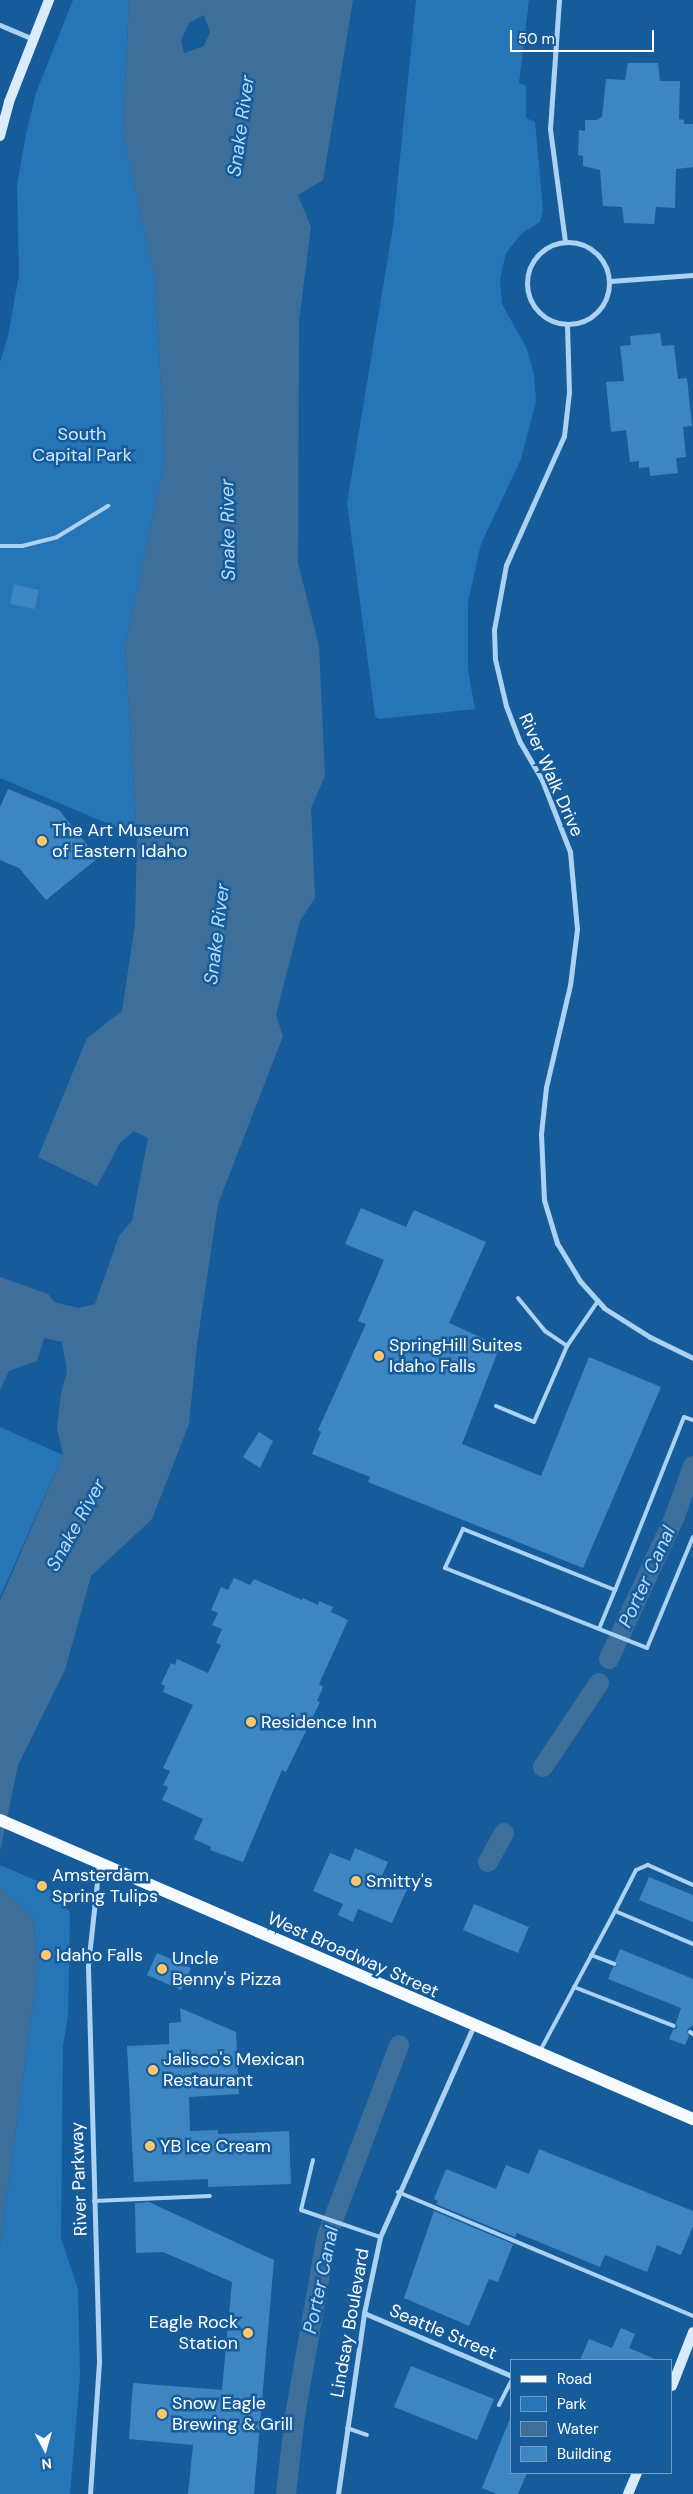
<!DOCTYPE html>
<html>
<head>
<meta charset="utf-8">
<style>
	body { margin:0 }
	#map { position:relative; width:693px; height:2494px; overflow:hidden; background:#165c9b; font-family:"DM Sans",sans-serif }
	div>[style] { position:absolute }
	.green>* { inset:0; background:#2575b7 }
	.water>* { inset:0; background:#3e6f9b }
	.canal>* { height:20px; margin:-10px; padding:0 10px; transform-origin:10px; border-radius:10px; background:#3e6f9b }
	.building>* { inset:0; background:#3e86c1 }
	.lane>* { height:4px; margin:-2px; padding:0 2px; transform-origin:2px; border-radius:2px; background:#abd2f2 }
	.street>* { height:5px; margin:-2.5px; padding:0 2.5px; transform-origin:2.5px; border-radius:2.5px; background:#abd2f2 }
	.street>.ring { margin:-2.5px; padding:0; box-sizing:content-box; background:none; border:5px solid #abd2f2; border-radius:50% }
	.secondary>* { height:10px; margin:-5px; padding:0 5px; transform-origin:5px; border-radius:5px; background:#daecfc }
	.primary>* { height:12px; margin:-6px; padding:0 6px; transform-origin:6px; border-radius:6px; background:#f6fbff }
	.dots>* { width:14px; height:14px; translate:-50% -50%; box-sizing:border-box; border:2px solid #165c9b; border-radius:50% }
	span { translate:-50% -50%; white-space:nowrap; text-align:center; line-height:1.15; -webkit-text-stroke:5px #165c9b; paint-order:stroke }
	.park-label { font-size:18px; color:#d3eafd }
	.street-label { font-size:18px; color:#fff }
	.poi-label { font-size:18px; color:#fff }
	.left { translate:0 -50%; text-align:left }
	.right { translate:-100% -50%; text-align:right }
	.water-label { font-size:19px; color:#b8dcf9; font-style:italic }
	.legend { position:absolute; left:510px; top:2359px; width:162px; height:115px; box-sizing:border-box; background:#165c9b; border:1px solid #739dc3; margin:0; padding:6px 9px; list-style:none; font-size:15px; color:#fff }
	.legend li { display:flex; align-items:center; gap:10px; height:25px }
	.legend b { width:25px; border:1px solid #739dc3 }
	.north { position:absolute; left:20px; top:2424px; width:50px; height:50px; -webkit-text-stroke:4px #165c9b; paint-order:stroke; rotate:174deg; font-size:14px; font-weight:700; line-height:20px; text-align:center; color:#fff }
	.north::after { content:''; display:block; margin:auto; width:18px; height:22px; background:#fff; clip-path:polygon(50% 0,100% 100%,50% 72%,0 100%) }
	.scale { position:absolute; left:510px; top:30px; width:144px; height:22px; box-sizing:border-box; border:2px solid #fff; border-top:0; padding-left:6px; font-size:15px; line-height:18px; white-space:nowrap; color:#fff; -webkit-text-stroke:4px #165c9b; paint-order:stroke }
</style>
</head>
<body>
<div id="map">
	<div class="green">
		<div style="clip-path:polygon(73px 0,129px 0,123px 135px,155px 280px,165px 458px,125px 646px,137px 836px,0 778px,0 362px,8px 336px,19px 275px,17px 185px,26px 134px,36px 93px)"></div>
		<div style="clip-path:polygon(416px 0,529px 0,519px 83px,526px 86px,526px 118px,535px 122px,543px 210px,540px 222px,522px 233px,506px 253px,500px 279px,502px 304px,527px 349px,534px 375px,536px 401px,521px 459px,481px 544px,468px 602px,468px 670px,475px 709px,379px 719px,375px 716px,347px 503px,393px 227px)"></div>
		<div style="clip-path:polygon(0 1427px,63px 1455px,0 1597px)"></div>
		<div style="clip-path:polygon(0 1865px,44px 1884px,70px 1912px,68px 2017px,63px 2045px,61px 2238px,78px 2289px,80px 2376px,70px 2494px,0 2494px,0 2246px,38px 1967px,33px 1918px,0 1887px)"></div>
	</div>
	<div class="water">
		<div style="clip-path:polygon(evenodd,129px 0,353px 0,323px 180px,298px 195px,311px 227px,299px 321px,298px 563px,319px 646px,325px 776px,311px 808px,315px 898px,300px 921px,276px 1015px,283px 1036px,218px 1204px,197px 1344px,189px 1424px,152px 1519px,91px 1576px,65px 1670px,18px 1765px,0 1851px,0 1601px,63px 1455px,57px 1428px,61px 1393px,67px 1372px,62px 1342px,44px 1338px,37px 1361px,9px 1371px,0 1390px,0 1277px,48px 1294px,54px 1302px,78px 1308px,95px 1304px,119px 1236px,132px 1221px,148px 1138px,134px 1131px,120px 1143px,97px 1186px,38px 1157px,87px 1038px,122px 1011px,135px 924px,137px 836px,125px 646px,165px 458px,155px 280px,123px 135px,129px 0,204px 15px,210px 32px,204px 46px,184px 53px,181px 40px,189px 23px,204px 15px)"></div>
		<div style="clip-path:polygon(0 1887px,33px 1918px,38px 1967px,0 2246px)"></div>
	</div>
	<div class="canal">
		<div style="left:609px;top:1659px;width:157px;rotate:-65.2deg"></div>
		<div style="left:675px;top:1516px;width:53px;rotate:-70.2deg"></div>
		<div style="left:543px;top:1767px;width:101px;rotate:-56.3deg"></div>
		<div style="left:488px;top:1862px;width:33px;rotate:-61deg"></div>
		<div style="left:286px;top:2494px;width:80px;rotate:-83.5deg"></div>
		<div style="left:295px;top:2415px;width:182px;rotate:-79.9deg"></div>
		<div style="left:327px;top:2236px;width:204px;rotate:-69.3deg"></div>
	</div>
	<div class="building">
		<div style="clip-path:polygon(628px 63px,658px 63px,660px 81px,680px 81px,679px 119px,684px 120px,684px 124px,693px 124px,693px 167px,676px 169px,675px 208px,656px 207px,654px 224px,624px 223px,622px 207px,603px 206px,600px 170px,583px 166px,583px 156px,578px 155px,579px 130px,585px 131px,585px 120px,597px 120px,602px 117px,606px 79px,625px 80px)"></div>
		<div style="clip-path:polygon(660px 333px,662px 346px,674px 345px,678px 379px,687px 378px,692px 426px,683px 427px,686px 457px,676px 458px,678px 473px,650px 476px,649px 467px,639px 468px,639px 461px,630px 462px,626px 430px,611px 432px,606px 382px,624px 381px,620px 346px,631px 345px,630px 336px)"></div>
		<div style="clip-path:polygon(14px 584px,39px 590px,35px 609px,10px 604px)"></div>
		<div style="clip-path:polygon(8px 789px,59px 810px,98px 858px,46px 900px,19px 868px,0 860px,0 807px)"></div>
		<div style="clip-path:polygon(361px 1208px,406px 1227px,414px 1210px,486px 1242px,449px 1323px,500px 1346px,462px 1444px,541px 1476px,589px 1357px,661px 1387px,583px 1568px,368px 1482px,370px 1477px,312px 1454px,321px 1432px,318px 1430px,366px 1324px,358px 1321px,384px 1260px,345px 1244px)"></div>
		<div style="clip-path:polygon(259px 1432px,273px 1441px,260px 1468px,243px 1457px)"></div>
		<div style="clip-path:polygon(234px 1578px,250px 1585px,254px 1579px,302px 1600px,303px 1598px,318px 1605px,319px 1601px,333px 1607px,331px 1612px,348px 1620px,319px 1684px,323px 1687px,317px 1701px,320px 1702px,286px 1772px,282px 1770px,243px 1862px,210px 1850px,211px 1847px,194px 1839px,203px 1819px,162px 1800px,168px 1787px,163px 1785px,170px 1771px,163px 1768px,193px 1705px,163px 1692px,165px 1686px,161px 1684px,171px 1663px,175px 1665px,177px 1659px,208px 1673px,221px 1645px,216px 1643px,222px 1629px,212px 1625px,218px 1613px,211px 1610px,221px 1587px,228px 1590px)"></div>
		<div style="clip-path:polygon(355px 1848px,388px 1862px,382px 1876px,408px 1887px,392px 1923px,358px 1909px,353px 1922px,338px 1915px,343px 1904px,313px 1891px,330px 1853px,350px 1861px)"></div>
		<div style="clip-path:polygon(649px 1877px,693px 1895px,693px 1922px,639px 1900px)"></div>
		<div style="clip-path:polygon(474px 1904px,529px 1927px,518px 1953px,463px 1930px)"></div>
		<div style="clip-path:polygon(620px 1949px,693px 1979px,693px 2025px,687px 2030px,689px 2036px,685px 2045px,669px 2039px,673px 2030px,677px 2028px,676px 2023px,681px 2008px,608px 1979px,613px 1967px,617px 1966px,615px 1961px)"></div>
		<div style="clip-path:polygon(157px 1953px,191px 1968px,181px 1990px,147px 1975px)"></div>
		<div style="clip-path:polygon(180px 2008px,236px 2032px,239px 2094px,189px 2097px,190px 2131px,218px 2130px,218px 2134px,289px 2131px,291px 2184px,208px 2187px,208px 2179px,134px 2182px,127px 2046px,169px 2044px,169px 2023px,181px 2022px)"></div>
		<div style="clip-path:polygon(539px 2149px,693px 2211px,693px 2226px,681px 2255px,657px 2245px,647px 2272px,605px 2255px,600px 2267px,517px 2233px,515px 2237px,436px 2204px,438px 2201px,434px 2199px,446px 2169px,496px 2189px,506px 2165px,529px 2174px)"></div>
		<div style="clip-path:polygon(149px 2202px,274px 2260px,254px 2494px,188px 2494px,193px 2445px,129px 2439px,133px 2383px,222px 2390px,232px 2282px,163px 2252px,136px 2253px,135px 2203px)"></div>
		<div style="clip-path:polygon(434px 2211px,513px 2244px,498px 2282px,489px 2279px,469px 2326px,404px 2298px)"></div>
		<div style="clip-path:polygon(621px 2328px,635px 2334px,629px 2348px,657px 2360px,580px 2360px,589px 2339px,612px 2348px)"></div>
		<div style="clip-path:polygon(411px 2366px,494px 2399px,477px 2440px,394px 2407px)"></div>
		<div style="clip-path:polygon(511px 2416px,512px 2473px,527px 2473px,518px 2494px,497px 2494px,482px 2488px)"></div>
	</div>
	<div class="lane">
		<div style="left:0;top:546px;width:22px"></div>
		<div style="left:22px;top:546px;width:36px;rotate:-14deg"></div>
		<div style="left:57px;top:537px;width:60px;rotate:-31.3deg"></div>
		<div style="left:518px;top:1298px;width:43px;rotate:50.7deg"></div>
		<div style="left:545px;top:1331px;width:27px;rotate:34deg"></div>
		<div style="left:496px;top:1406px;width:41px;rotate:22.8deg"></div>
		<div style="left:534px;top:1422px;width:83px;rotate:-66.5deg"></div>
		<div style="left:567px;top:1346px;width:55px;rotate:-55.4deg"></div>
		<div style="left:693px;top:1420px;width:9px;rotate:-162deg"></div>
		<div style="left:684px;top:1417px;width:186px;rotate:111.7deg"></div>
		<div style="left:615px;top:1590px;width:164px;rotate:-158.1deg"></div>
		<div style="left:463px;top:1529px;width:43px;rotate:114.8deg"></div>
		<div style="left:445px;top:1568px;width:217px;rotate:21.6deg"></div>
		<div style="left:647px;top:1648px;width:120px;rotate:-67.5deg"></div>
		<div style="left:599px;top:1629px;width:42px;rotate:-67.7deg"></div>
		<div style="left:615px;top:1911px;width:46px;rotate:-62.9deg"></div>
		<div style="left:636px;top:1870px;width:13px;rotate:-23deg"></div>
		<div style="left:648px;top:1865px;width:49px;rotate:24deg"></div>
		<div style="left:591px;top:1955px;width:25px;rotate:21deg"></div>
		<div style="left:574px;top:1987px;width:107px;rotate:21.3deg"></div>
		<div style="left:690px;top:2032px;width:4px;rotate:34deg"></div>
		<div style="left:540px;top:2051px;width:159px;rotate:-61.8deg"></div>
		<div style="left:615px;top:1911px;width:85px;rotate:22.9deg"></div>
		<div style="left:313px;top:2160px;width:51px;rotate:103.5deg"></div>
		<div style="left:301px;top:2210px;width:83px;rotate:18.9deg"></div>
		<div style="left:398px;top:2192px;width:320px;rotate:22.8deg"></div>
		<div style="left:94px;top:2201px;width:116px;rotate:-2.5deg"></div>
		<div style="left:499px;top:2405px;width:28px;rotate:-63deg"></div>
		<div style="left:347px;top:2428px;width:21px;rotate:19deg"></div>
	</div>
	<div class="street">
		<div style="left:559px;top:0;width:129px;rotate:94deg"></div>
		<div style="left:550px;top:129px;width:113px;rotate:82.4deg"></div>
		<div style="left:0;top:25px;width:36px;rotate:23deg"></div>
		<div class="ring" style="left:527px;top:242px;width:77px;height:77px"></div>
		<div style="left:610px;top:281px;width:83px;rotate:-4.1deg"></div>
		<div style="left:567px;top:325px;width:67px;rotate:88.3deg"></div>
		<div style="left:569px;top:392px;width:44px;rotate:96.5deg"></div>
		<div style="left:564px;top:436px;width:141px;rotate:114.2deg"></div>
		<div style="left:506px;top:565px;width:66px;rotate:100.5deg"></div>
		<div style="left:494px;top:630px;width:29px;rotate:88deg"></div>
		<div style="left:495px;top:659px;width:48px;rotate:76.8deg"></div>
		<div style="left:506px;top:706px;width:39px;rotate:69deg"></div>
		<div style="left:520px;top:742px;width:44px;rotate:59.9deg"></div>
		<div style="left:542px;top:780px;width:77px;rotate:68.7deg"></div>
		<div style="left:570px;top:852px;width:77px;rotate:84.8deg"></div>
		<div style="left:577px;top:929px;width:56px;rotate:97.1deg"></div>
		<div style="left:570px;top:985px;width:105px;rotate:103.2deg"></div>
		<div style="left:546px;top:1087px;width:47px;rotate:96.1deg"></div>
		<div style="left:541px;top:1134px;width:66px;rotate:87.4deg"></div>
		<div style="left:544px;top:1200px;width:45px;rotate:73.2deg"></div>
		<div style="left:557px;top:1243px;width:44px;rotate:58.8deg"></div>
		<div style="left:580px;top:1281px;width:36px;rotate:48deg"></div>
		<div style="left:604px;top:1308px;width:54px;rotate:32.2deg"></div>
		<div style="left:650px;top:1337px;width:48px;rotate:26deg"></div>
		<div style="left:364px;top:2313px;width:161px;rotate:23.1deg"></div>
		<div style="left:90px;top:2494px;width:133px;rotate:-86.1deg"></div>
		<div style="left:99px;top:2361px;width:396px;rotate:-91.6deg"></div>
		<div style="left:88px;top:1965px;width:102px;rotate:-83.8deg"></div>
		<div style="left:338px;top:2494px;width:183px;rotate:-81.8deg"></div>
		<div style="left:364px;top:2313px;width:78px;rotate:-78.1deg"></div>
		<div style="left:380px;top:2237px;width:230px;rotate:-66.1deg"></div>
	</div>
	<div class="secondary">
		<div style="left:0;top:136px;width:35px;rotate:-75deg"></div>
		<div style="left:9px;top:102px;width:110px;rotate:-68.6deg"></div>
		<div style="left:672px;top:2386px;width:58px;rotate:-68.7deg"></div>
		<div style="left:628px;top:2494px;width:23px;rotate:-67deg"></div>
	</div>
	<div class="primary">
		<div style="left:0;top:1820px;width:755px;rotate:23.34deg"></div>
	</div>
	<div class="dots">
		<div style="left:42px;top:841px;background:#ffc76c"></div>
		<div style="left:379px;top:1356px;background:#ffc76c"></div>
		<div style="left:251px;top:1722px;background:#ffc76c"></div>
		<div style="left:356px;top:1881px;background:#ffc76c"></div>
		<div style="left:42px;top:1886px;background:#ffc76c"></div>
		<div style="left:46px;top:1955px;background:#ffc76c"></div>
		<div style="left:162px;top:1969px;background:#ffc76c"></div>
		<div style="left:153px;top:2070px;background:#ffc76c"></div>
		<div style="left:150px;top:2146px;background:#ffc76c"></div>
		<div style="left:248px;top:2333px;background:#ffc76c"></div>
		<div style="left:162px;top:2414px;background:#ffc76c"></div>
	</div>
	<div class="park-label">
		<span style="left:82px;top:445px">South<br>Capital Park</span>
	</div>
	<div class="street-label">
		<span style="left:551px;top:775px;rotate:66deg">River Walk Drive</span>
		<span style="left:353px;top:1955px;rotate:24deg">West Broadway Street</span>
		<span style="left:79px;top:2179px;rotate:-92deg">River Parkway</span>
		<span style="left:350px;top:2323px;rotate:-80deg">Lindsay Boulevard</span>
		<span style="left:443px;top:2332px;rotate:23deg">Seattle Street</span>
	</div>
	<div class="poi-label">
		<span class="left" style="left:52px;top:841px">The Art Museum<br>of Eastern Idaho</span>
		<span class="left" style="left:389px;top:1356px">SpringHill Suites<br>Idaho Falls</span>
		<span class="left" style="left:261px;top:1722px">Residence Inn</span>
		<span class="left" style="left:52px;top:1886px">Amsterdam<br>Spring Tulips</span>
		<span class="left" style="left:366px;top:1881px">Smitty's</span>
		<span class="left" style="left:56px;top:1955px">Idaho Falls</span>
		<span class="left" style="left:172px;top:1969px">Uncle<br>Benny's Pizza</span>
		<span class="left" style="left:163px;top:2070px">Jalisco's Mexican<br>Restaurant</span>
		<span class="left" style="left:160px;top:2146px">YB Ice Cream</span>
		<span class="right" style="left:238px;top:2333px">Eagle Rock<br>Station</span>
		<span class="left" style="left:172px;top:2414px">Snow Eagle<br>Brewing &amp; Grill</span>
	</div>
	<div class="water-label">
		<span style="left:241px;top:126px;rotate:-82deg">Snake River</span>
		<span style="left:228px;top:530px;rotate:-91deg">Snake River</span>
		<span style="left:217px;top:934px;rotate:-83deg">Snake River</span>
		<span style="left:76px;top:1525px;rotate:-61deg">Snake River</span>
		<span style="left:647px;top:1577px;rotate:-65deg">Porter Canal</span>
		<span style="left:321px;top:2280px;rotate:-78deg">Porter Canal</span>
	</div>
	<ul class="legend">
	<li><b style="height:6px;background:#f6fbff"></b>Road</li>
	<li><b style="height:14px;background:#2575b7"></b>Park</li>
	<li><b style="height:14px;background:#3e6f9b"></b>Water</li>
	<li><b style="height:14px;background:#3e86c1"></b>Building</li>
	</ul>
	<div class="north">N</div>
	<div class="scale">50 m</div>
</div>
</body>
</html>
